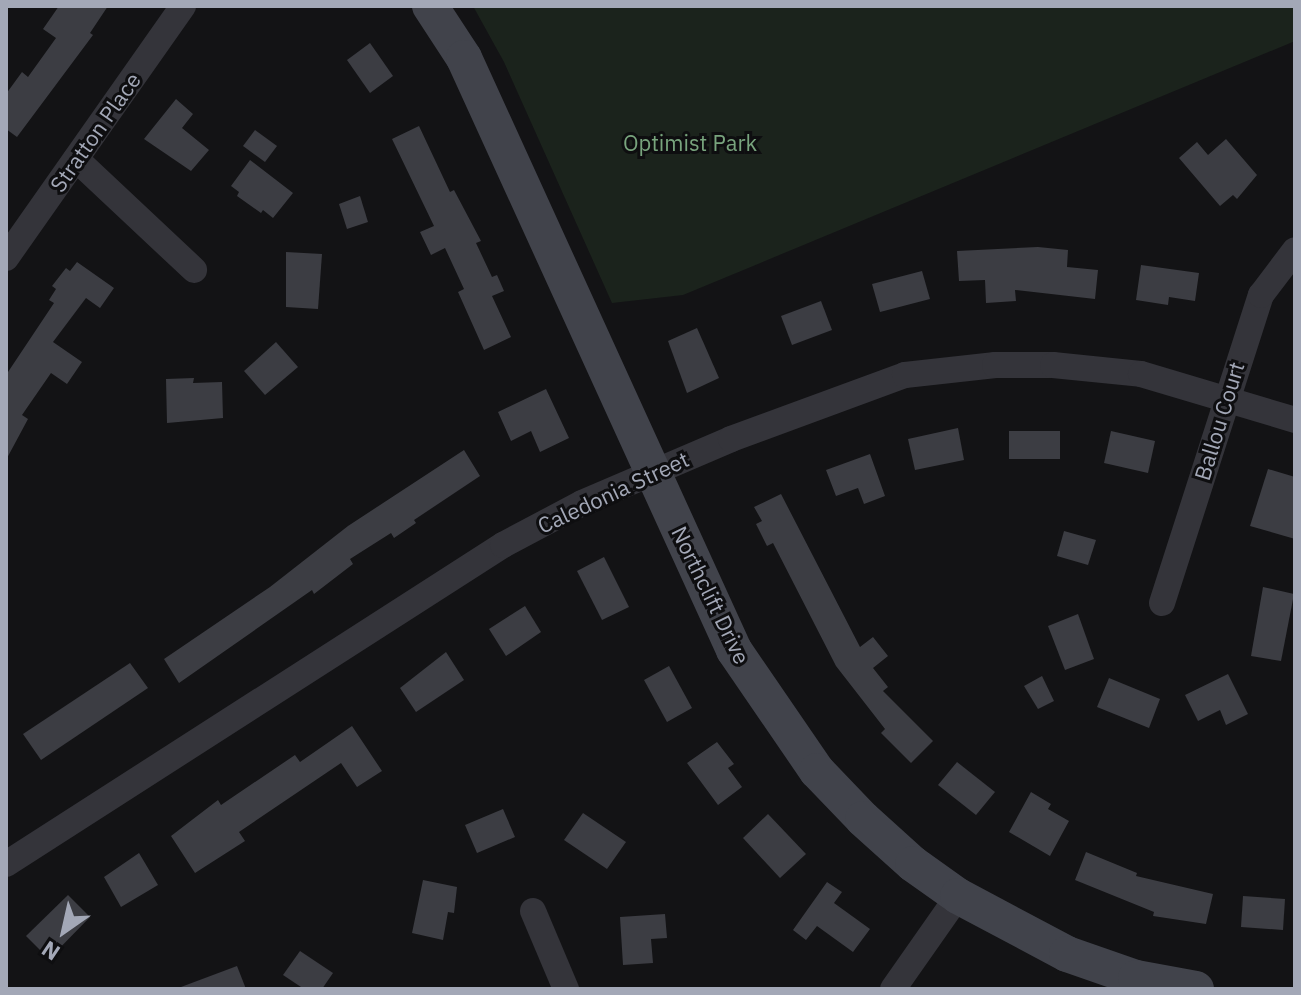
<!DOCTYPE html>
<html>
<head>
<meta charset="utf-8">
<style>
	body { margin:0 }
	#map { position:relative; width:1301px; height:995px; overflow:hidden; background:#131315; font-family:"IBM Plex Sans",sans-serif }
	div>[style] { position:absolute }
	.green>* { inset:0; background:#1b231c }
	.building>* { inset:0; background:#3c3d43 }
	.street>* { height:26px; margin:-13px; padding:0 13px; transform-origin:13px; border-radius:13px; background:#34343a }
	.secondary>* { height:36px; margin:-18px; padding:0 18px; transform-origin:18px; border-radius:18px; background:#41434b }
	span { translate:-50% -50%; white-space:nowrap; text-align:center; line-height:1.15; -webkit-text-stroke:6px #0e0e10; paint-order:stroke }
	.street-label { font-size:22px; color:#a3a8b7 }
	.park-label { font-size:22px; color:#78a47d }
	.frame { position:absolute; inset:0; border:8px solid #a3a8b7; pointer-events:none }
	.north { position:absolute; left:24px; top:891px; width:80px; height:80px; -webkit-text-stroke:6px #0e0e10; paint-order:stroke; rotate:214deg; font-size:22px; font-weight:700; line-height:32px; text-align:center; color:#a3a8b7 }
	.north::after { content:''; display:block; margin:auto; width:28px; height:36px; background:#a3a8b7; clip-path:polygon(50% 0,100% 100%,50% 72%,0 100%) }
</style>
</head>
<body>
<div id="map">
	<div class="green">
		<div style="clip-path:polygon(473px 6px,1293px 6px,1295px 41px,683px 295px,612px 303px,504px 62px)"></div>
	</div>
	<div class="building">
		<div style="clip-path:polygon(59px 6px,108px 6px,90px 33px,93px 35px,17px 137px,6px 129px,6px 94px,22px 72px,28px 77px,56px 38px,43px 29px)"></div>
		<div style="clip-path:polygon(370px 43px,393px 76px,370px 93px,347px 60px)"></div>
		<div style="clip-path:polygon(176px 99px,193px 114px,182px 128px,209px 150px,191px 171px,144px 139px)"></div>
		<div style="clip-path:polygon(419px 126px,450px 192px,454px 190px,481px 241px,476px 243px,492px 277px,497px 275px,504px 291px,492px 296px,511px 337px,484px 350px,458px 292px,464px 289px,445px 248px,431px 255px,420px 232px,434px 226px,392px 139px)"></div>
		<div style="clip-path:polygon(255px 130px,277px 146px,265px 162px,243px 146px)"></div>
		<div style="clip-path:polygon(1226px 139px,1257px 175px,1237px 199px,1233px 195px,1220px 206px,1179px 158px,1197px 142px,1208px 155px)"></div>
		<div style="clip-path:polygon(250px 160px,293px 193px,273px 218px,263px 210px,261px 213px,237px 196px,239px 192px,231px 186px)"></div>
		<div style="clip-path:polygon(360px 196px,368px 222px,347px 229px,339px 204px)"></div>
		<div style="clip-path:polygon(1038px 247px,1068px 250px,1067px 267px,1098px 270px,1095px 299px,1015px 290px,1016px 301px,986px 303px,985px 280px,959px 281px,957px 251px)"></div>
		<div style="clip-path:polygon(286px 252px,322px 254px,318px 309px,286px 307px)"></div>
		<div style="clip-path:polygon(77px 262px,114px 288px,100px 308px,86px 298px,53px 342px,82px 362px,67px 384px,51px 373px,22px 415px,28px 419px,6px 460px,6px 375px,54px 303px,49px 300px,56px 289px,52px 286px,66px 268px,70px 271px)"></div>
		<div style="clip-path:polygon(1141px 265px,1199px 273px,1195px 301px,1169px 297px,1168px 305px,1136px 300px)"></div>
		<div style="clip-path:polygon(922px 271px,930px 299px,880px 312px,872px 284px)"></div>
		<div style="clip-path:polygon(821px 301px,832px 330px,792px 345px,781px 316px)"></div>
		<div style="clip-path:polygon(697px 328px,719px 378px,687px 393px,668px 341px)"></div>
		<div style="clip-path:polygon(276px 342px,298px 367px,265px 395px,244px 371px)"></div>
		<div style="clip-path:polygon(194px 378px,193px 383px,222px 382px,223px 418px,167px 423px,166px 379px)"></div>
		<div style="clip-path:polygon(546px 389px,569px 438px,540px 452px,531px 431px,511px 441px,498px 412px)"></div>
		<div style="clip-path:polygon(958px 428px,964px 460px,915px 470px,908px 439px)"></div>
		<div style="clip-path:polygon(1009px 431px,1060px 431px,1060px 459px,1009px 459px)"></div>
		<div style="clip-path:polygon(1111px 431px,1155px 441px,1148px 473px,1104px 463px)"></div>
		<div style="clip-path:polygon(464px 450px,480px 476px,414px 520px,416px 523px,394px 538px,391px 533px,350px 559px,353px 564px,314px 594px,312px 590px,179px 683px,164px 659px,270px 587px,348px 526px)"></div>
		<div style="clip-path:polygon(870px 454px,885px 496px,864px 504px,858px 488px,836px 496px,826px 470px)"></div>
		<div style="clip-path:polygon(1268px 469px,1295px 477px,1295px 539px,1250px 526px)"></div>
		<div style="clip-path:polygon(781px 494px,860px 647px,873px 637px,888px 656px,873px 668px,888px 687px,883px 691px,933px 741px,911px 763px,881px 733px,885px 729px,836px 666px,773px 543px,767px 546px,756px 524px,762px 521px,754px 507px)"></div>
		<div style="clip-path:polygon(1064px 531px,1096px 540px,1088px 565px,1057px 556px)"></div>
		<div style="clip-path:polygon(604px 557px,629px 607px,602px 620px,577px 571px)"></div>
		<div style="clip-path:polygon(1263px 587px,1294px 594px,1281px 661px,1251px 656px)"></div>
		<div style="clip-path:polygon(525px 606px,541px 632px,506px 656px,489px 629px)"></div>
		<div style="clip-path:polygon(1078px 614px,1094px 659px,1065px 670px,1048px 626px)"></div>
		<div style="clip-path:polygon(446px 652px,464px 680px,416px 712px,400px 688px)"></div>
		<div style="clip-path:polygon(130px 663px,148px 688px,41px 760px,23px 734px)"></div>
		<div style="clip-path:polygon(669px 666px,692px 708px,667px 722px,644px 680px)"></div>
		<div style="clip-path:polygon(1228px 674px,1248px 714px,1226px 725px,1220px 710px,1198px 721px,1185px 695px)"></div>
		<div style="clip-path:polygon(1042px 676px,1054px 701px,1038px 709px,1024px 686px)"></div>
		<div style="clip-path:polygon(1109px 678px,1160px 699px,1149px 728px,1097px 707px)"></div>
		<div style="clip-path:polygon(352px 726px,382px 771px,357px 787px,341px 763px,239px 832px,245px 841px,195px 873px,171px 836px,218px 800px,221px 805px,295px 755px,300px 762px)"></div>
		<div style="clip-path:polygon(717px 742px,734px 764px,728px 768px,742px 787px,718px 805px,687px 763px)"></div>
		<div style="clip-path:polygon(957px 762px,995px 792px,976px 815px,938px 785px)"></div>
		<div style="clip-path:polygon(1031px 792px,1051px 804px,1048px 809px,1069px 821px,1050px 856px,1009px 832px)"></div>
		<div style="clip-path:polygon(503px 809px,515px 837px,477px 853px,465px 825px)"></div>
		<div style="clip-path:polygon(583px 813px,626px 842px,607px 869px,564px 840px)"></div>
		<div style="clip-path:polygon(768px 814px,806px 854px,780px 878px,743px 838px)"></div>
		<div style="clip-path:polygon(1086px 852px,1137px 873px,1136px 876px,1213px 894px,1206px 924px,1153px 916px,1154px 912px,1075px 880px)"></div>
		<div style="clip-path:polygon(139px 853px,158px 885px,121px 907px,104px 877px)"></div>
		<div style="clip-path:polygon(423px 880px,457px 887px,454px 913px,448px 912px,443px 940px,412px 933px)"></div>
		<div style="clip-path:polygon(827px 882px,842px 892px,834px 903px,870px 929px,853px 952px,817px 926px,806px 940px,793px 930px)"></div>
		<div style="clip-path:polygon(68px 895px,90px 917px,49px 959px,26px 936px)"></div>
		<div style="clip-path:polygon(1243px 896px,1285px 899px,1283px 930px,1241px 927px)"></div>
		<div style="clip-path:polygon(665px 914px,667px 938px,651px 939px,653px 963px,623px 965px,620px 917px)"></div>
		<div style="clip-path:polygon(300px 951px,333px 973px,322px 989px,304px 989px,283px 975px)"></div>
		<div style="clip-path:polygon(237px 966px,246px 989px,181px 989px,181px 987px)"></div>
	</div>
	<div class="street">
		<div style="left:76px;top:159px;width:162px;rotate:43.2deg"></div>
		<div style="left:6px;top:258px;width:308px;rotate:-54.9deg"></div>
		<div style="left:1162px;top:603px;width:324px;rotate:-72.2deg"></div>
		<div style="left:1261px;top:295px;width:56px;rotate:-52.9deg"></div>
		<div style="left:6px;top:864px;width:591px;rotate:-32.69deg"></div>
		<div style="left:503px;top:545px;width:89px;rotate:-28deg"></div>
		<div style="left:582px;top:503px;width:162px;rotate:-23.2deg"></div>
		<div style="left:731px;top:439px;width:185px;rotate:-20.2deg"></div>
		<div style="left:905px;top:375px;width:91px;rotate:-6.3deg"></div>
		<div style="left:995px;top:365px;width:58px"></div>
		<div style="left:1053px;top:365px;width:88px;rotate:5.8deg"></div>
		<div style="left:1141px;top:374px;width:161px;rotate:16.6deg"></div>
		<div style="left:533px;top:911px;width:85px;rotate:67.1deg"></div>
		<div style="left:893px;top:989px;width:113px;rotate:-55deg"></div>
	</div>
	<div class="secondary">
		<div style="left:430px;top:6px;width:62px;rotate:56.8deg"></div>
		<div style="left:464px;top:58px;width:651px;rotate:65.48deg"></div>
		<div style="left:734px;top:650px;width:147px;rotate:55.6deg"></div>
		<div style="left:817px;top:771px;width:66px;rotate:46.2deg"></div>
		<div style="left:863px;top:819px;width:67px;rotate:42deg"></div>
		<div style="left:913px;top:864px;width:55px;rotate:35.4deg"></div>
		<div style="left:958px;top:896px;width:123px;rotate:28deg"></div>
		<div style="left:1067px;top:954px;width:73px;rotate:19.2deg"></div>
		<div style="left:1136px;top:978px;width:61px;rotate:10.4deg"></div>
	</div>
	<div class="street-label">
		<span style="left:95px;top:132px;rotate:-55deg">Stratton Place</span>
		<span style="left:1219px;top:421px;rotate:-73deg">Ballou Court</span>
		<span style="left:613px;top:492px;rotate:-25deg">Caledonia Street</span>
		<span style="left:711px;top:595px;rotate:64deg">Northclift Drive</span>
	</div>
	<div class="park-label">
		<span style="left:690px;top:143px">Optimist Park</span>
	</div>
	<div class="frame"></div>
	<div class="north">N</div>
</div>
</body>
</html>
